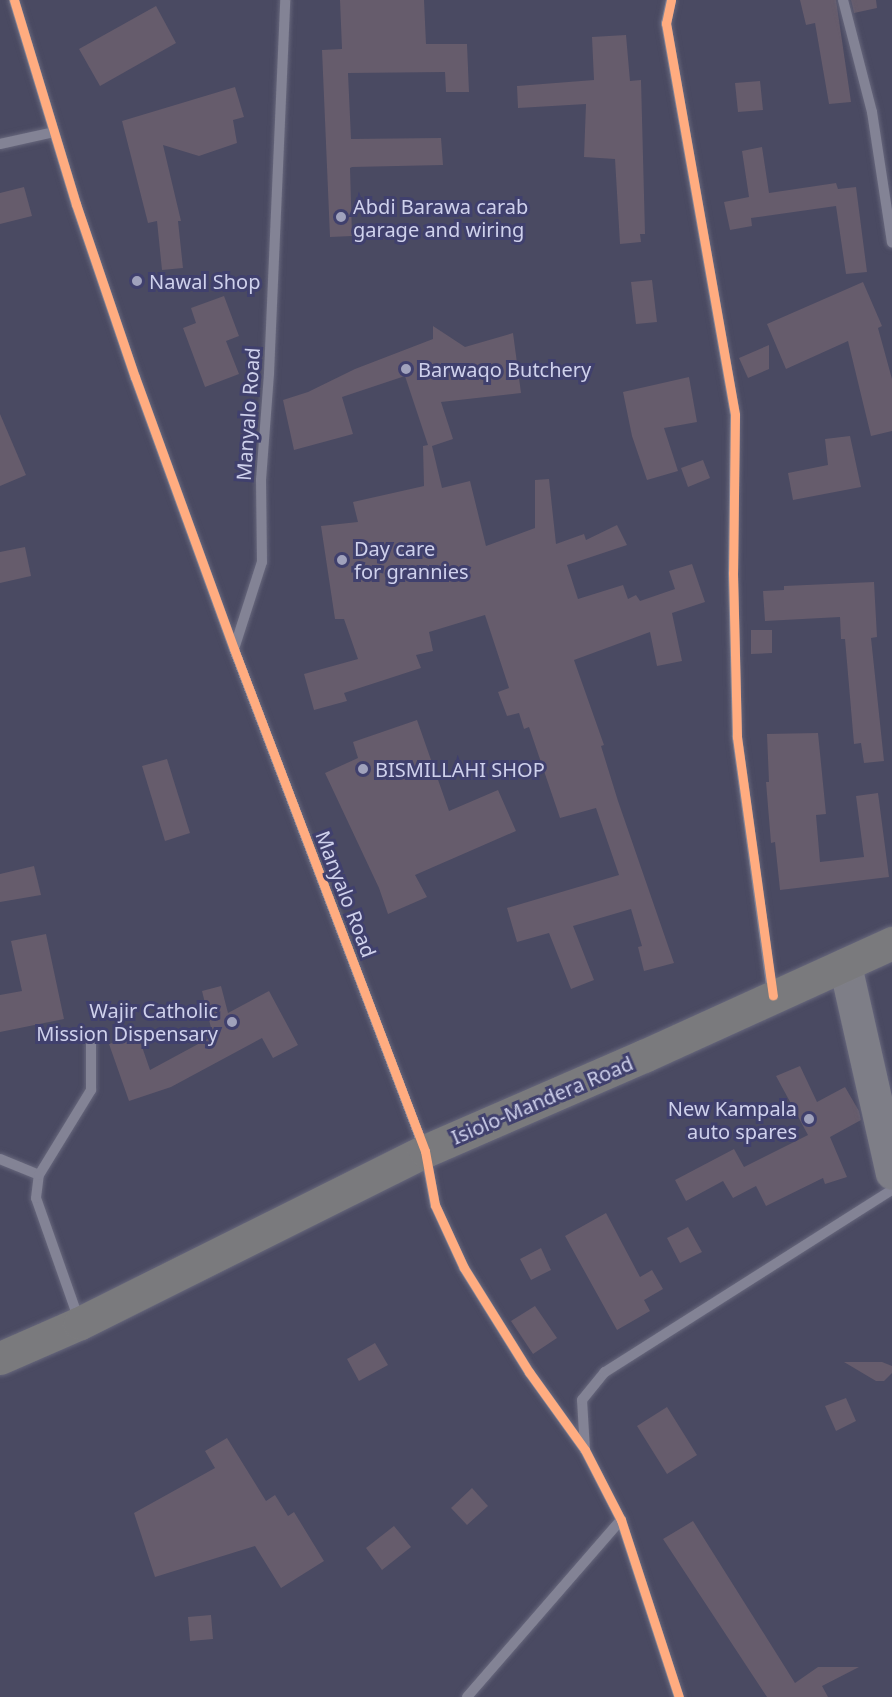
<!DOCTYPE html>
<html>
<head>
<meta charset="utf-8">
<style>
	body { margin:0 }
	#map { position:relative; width:892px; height:1697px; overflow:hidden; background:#4a4a62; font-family:"Noto Sans",sans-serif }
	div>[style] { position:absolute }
	.building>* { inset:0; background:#665c6c }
	.roads { filter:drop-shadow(0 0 2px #67677c) drop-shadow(0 0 2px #67677c) }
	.minor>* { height:10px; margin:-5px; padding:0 5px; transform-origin:5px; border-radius:5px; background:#838395 }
	.major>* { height:33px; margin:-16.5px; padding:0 16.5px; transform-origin:16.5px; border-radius:16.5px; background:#7e7e87 }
	.highway>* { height:33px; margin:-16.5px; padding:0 16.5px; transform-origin:16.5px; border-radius:16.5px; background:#7a7a7d }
	.cycleway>* { height:9px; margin:-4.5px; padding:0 4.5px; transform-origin:4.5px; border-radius:4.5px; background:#ffac80 }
	.dots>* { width:16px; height:16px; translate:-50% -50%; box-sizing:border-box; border:3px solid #40406d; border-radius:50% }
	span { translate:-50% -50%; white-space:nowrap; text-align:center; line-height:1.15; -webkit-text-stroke:6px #40406d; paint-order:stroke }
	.poi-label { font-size:20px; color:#cfd1ec }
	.left { translate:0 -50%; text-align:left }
	.right { translate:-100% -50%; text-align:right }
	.street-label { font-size:20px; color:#cfd1ec }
</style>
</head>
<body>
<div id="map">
	<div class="building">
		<div style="clip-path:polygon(340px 0,424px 0,426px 44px,467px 44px,469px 92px,446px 92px,445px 72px,348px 73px,351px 139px,441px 138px,443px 165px,352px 167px,350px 168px,352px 236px,330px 237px,322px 50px,342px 49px)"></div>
		<div style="clip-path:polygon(800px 0,836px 0,851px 102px,829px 104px,815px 23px,806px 25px)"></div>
		<div style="clip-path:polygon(851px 0,876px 0,877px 8px,854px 13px)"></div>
		<div style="clip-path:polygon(156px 6px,176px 43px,100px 86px,79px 49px)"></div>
		<div style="clip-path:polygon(626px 35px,630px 81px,641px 80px,645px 234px,640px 234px,641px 242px,620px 244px,615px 159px,584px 157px,586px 104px,518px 108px,517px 86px,594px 80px,592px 37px)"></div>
		<div style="clip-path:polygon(760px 81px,763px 110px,738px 112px,735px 83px)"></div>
		<div style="clip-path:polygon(235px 87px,244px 117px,233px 120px,237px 143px,199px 156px,163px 145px,181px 221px,178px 221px,183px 268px,162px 270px,157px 221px,148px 223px,122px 121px)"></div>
		<div style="clip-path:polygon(762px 147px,769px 193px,836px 183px,838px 189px,856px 187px,867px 272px,846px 274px,836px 206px,751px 218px,752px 226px,730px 230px,724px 202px,749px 197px,742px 151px)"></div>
		<div style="clip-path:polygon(24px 187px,32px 216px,0 224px,0 193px)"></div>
		<div style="clip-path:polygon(652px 280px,657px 322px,636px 324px,631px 282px)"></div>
		<div style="clip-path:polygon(863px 282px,882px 326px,878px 328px,892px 379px,892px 431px,871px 436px,848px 341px,786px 369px,767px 324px)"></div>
		<div style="clip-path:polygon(224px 296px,239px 336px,226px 341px,239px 374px,205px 387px,183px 328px,196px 323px,191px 308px)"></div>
		<div style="clip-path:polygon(433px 326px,465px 347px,513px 333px,521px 393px,441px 402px,453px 439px,432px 446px,442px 488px,470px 481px,486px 546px,535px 528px,535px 480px,549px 479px,556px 544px,584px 534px,586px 540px,617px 525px,627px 545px,567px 565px,578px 599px,623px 585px,628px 599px,636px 595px,640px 601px,675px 589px,669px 571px,692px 564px,705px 602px,672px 613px,682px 661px,657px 666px,650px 632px,574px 660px,604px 745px,601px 746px,618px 801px,674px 963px,644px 971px,638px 947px,642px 946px,631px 909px,573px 926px,594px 980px,571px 989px,549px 933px,517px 942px,507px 908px,619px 875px,596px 808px,560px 818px,529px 727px,524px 729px,519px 713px,507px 716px,498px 692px,509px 688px,485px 615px,429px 632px,433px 651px,416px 655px,421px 668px,344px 693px,347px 701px,314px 710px,304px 674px,358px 659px,344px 619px,335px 619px,321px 526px,358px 522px,353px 502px,424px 486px,423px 446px,428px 445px,405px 376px,342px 397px,353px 434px,294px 450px,283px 400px,308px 392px,355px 369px,433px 339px)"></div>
		<div style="clip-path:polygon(769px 345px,769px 369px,748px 378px,739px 358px)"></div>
		<div style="clip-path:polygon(689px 377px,697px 422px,664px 428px,678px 471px,647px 480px,632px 436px,623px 392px)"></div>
		<div style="clip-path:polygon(0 414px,26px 475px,0 486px)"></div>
		<div style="clip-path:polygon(850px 436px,861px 487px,793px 500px,788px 473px,828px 465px,825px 439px)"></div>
		<div style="clip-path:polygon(703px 460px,710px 478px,688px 487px,681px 468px)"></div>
		<div style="clip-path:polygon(25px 547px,31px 576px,0 583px,0 552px)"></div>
		<div style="clip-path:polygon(874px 582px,877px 637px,871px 638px,884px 761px,864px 763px,861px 743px,854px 744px,845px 639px,841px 639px,840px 617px,765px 621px,763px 591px,784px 590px,784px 586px)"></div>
		<div style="clip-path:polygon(751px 630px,772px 630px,772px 653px,751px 654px)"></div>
		<div style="clip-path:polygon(417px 720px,449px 811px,498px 790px,516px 831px,415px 875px,427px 897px,388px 914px,379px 888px,325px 773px,358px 758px,353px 742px)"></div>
		<div style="clip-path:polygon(818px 733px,826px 814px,816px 815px,820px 862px,864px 857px,856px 796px,878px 793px,889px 877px,780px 890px,775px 842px,771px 843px,766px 782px,769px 782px,767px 734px)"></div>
		<div style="clip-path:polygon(167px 759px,190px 833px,165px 841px,142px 766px)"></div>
		<div style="clip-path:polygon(34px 866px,41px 895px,0 902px,0 874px)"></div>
		<div style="clip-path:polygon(46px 934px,64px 1019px,0 1032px,0 995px,22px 991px,11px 941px)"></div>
		<div style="clip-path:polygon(221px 986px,228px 1013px,269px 991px,298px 1045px,273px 1058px,262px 1038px,171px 1087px,129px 1101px,109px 1044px,138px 1035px,150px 1070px,213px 1036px,202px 991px)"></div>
		<div style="clip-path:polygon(800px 1066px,817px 1102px,845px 1087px,859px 1111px,861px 1120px,830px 1137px,847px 1177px,825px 1184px,823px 1178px,766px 1206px,756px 1186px,733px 1198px,723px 1181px,686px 1201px,675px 1180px,734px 1149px,744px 1167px,808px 1135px,776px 1076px)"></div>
		<div style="clip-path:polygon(606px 1213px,640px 1277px,652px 1270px,663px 1289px,644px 1300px,650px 1311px,617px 1330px,565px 1236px)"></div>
		<div style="clip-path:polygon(688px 1227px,702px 1252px,680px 1263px,667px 1238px)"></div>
		<div style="clip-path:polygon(541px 1248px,551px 1270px,531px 1280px,520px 1259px)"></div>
		<div style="clip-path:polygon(535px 1306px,557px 1338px,533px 1354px,511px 1321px)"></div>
		<div style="clip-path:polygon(375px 1343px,388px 1365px,359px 1381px,347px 1359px)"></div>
		<div style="clip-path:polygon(844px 1362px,882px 1362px,892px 1366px,892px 1373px,884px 1381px,876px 1381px)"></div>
		<div style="clip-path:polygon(846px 1398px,856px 1421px,836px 1431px,825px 1406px)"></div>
		<div style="clip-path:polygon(667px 1407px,697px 1455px,667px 1474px,637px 1426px)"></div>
		<div style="clip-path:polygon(227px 1438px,266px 1501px,275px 1495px,288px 1516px,294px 1512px,324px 1561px,281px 1588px,255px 1546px,155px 1577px,134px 1513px,215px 1468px,205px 1451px)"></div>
		<div style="clip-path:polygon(472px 1488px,488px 1506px,467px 1525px,451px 1508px)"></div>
		<div style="clip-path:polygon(693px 1521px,795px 1683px,818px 1667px,859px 1667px,822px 1686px,828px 1697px,767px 1697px,663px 1539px)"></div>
		<div style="clip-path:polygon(394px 1526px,411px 1547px,382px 1570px,366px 1548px)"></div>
		<div style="clip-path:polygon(211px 1615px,213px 1639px,190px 1641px,188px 1617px)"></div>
	</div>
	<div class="roads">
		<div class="minor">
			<div style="left:14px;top:0;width:213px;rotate:73.1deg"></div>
			<div style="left:76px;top:204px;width:183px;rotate:71.2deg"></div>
			<div style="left:135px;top:377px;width:289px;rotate:70deg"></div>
			<div style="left:234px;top:649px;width:537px;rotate:69.17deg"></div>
			<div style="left:425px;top:1151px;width:55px;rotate:79.5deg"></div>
			<div style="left:435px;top:1205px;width:69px;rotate:65.3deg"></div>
			<div style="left:464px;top:1268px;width:123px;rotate:58deg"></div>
			<div style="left:529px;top:1372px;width:96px;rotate:54.3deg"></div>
			<div style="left:585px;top:1450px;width:79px;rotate:62.8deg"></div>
			<div style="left:621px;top:1520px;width:186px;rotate:71.9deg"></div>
			<div style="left:671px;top:0;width:24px;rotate:102deg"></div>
			<div style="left:666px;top:23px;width:398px;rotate:80deg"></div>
			<div style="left:735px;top:415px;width:158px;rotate:90.7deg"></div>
			<div style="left:733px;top:573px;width:164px;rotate:88.6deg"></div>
			<div style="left:737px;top:737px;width:258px;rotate:82.2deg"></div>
			<div style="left:843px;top:0;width:116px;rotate:75.5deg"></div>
			<div style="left:872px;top:112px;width:132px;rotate:81.3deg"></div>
			<div style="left:0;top:144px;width:55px;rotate:-12.5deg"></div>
			<div style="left:234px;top:649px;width:91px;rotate:-72.2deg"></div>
			<div style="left:262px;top:562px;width:82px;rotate:-90.7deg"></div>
			<div style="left:261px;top:480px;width:107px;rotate:-85.7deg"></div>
			<div style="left:269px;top:373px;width:373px;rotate:-87.5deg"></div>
			<div style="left:0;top:1159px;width:42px;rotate:22.3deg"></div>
			<div style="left:79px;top:1320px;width:129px;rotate:-109.4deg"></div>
			<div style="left:36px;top:1198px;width:23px;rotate:-83deg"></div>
			<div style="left:39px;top:1175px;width:100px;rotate:-58.5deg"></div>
			<div style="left:91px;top:1090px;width:46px;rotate:-90deg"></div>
			<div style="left:585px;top:1450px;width:50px;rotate:-93.4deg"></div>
			<div style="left:582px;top:1400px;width:36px;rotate:-51deg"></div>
			<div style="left:605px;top:1372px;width:340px;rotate:-32.4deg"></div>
			<div style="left:467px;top:1697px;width:235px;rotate:-49deg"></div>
		</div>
		<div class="major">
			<div style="left:845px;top:965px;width:213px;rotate:77.3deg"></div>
		</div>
		<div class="highway">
			<div style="left:0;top:1358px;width:87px;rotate:-23.6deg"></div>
			<div style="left:80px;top:1323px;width:385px;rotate:-26.5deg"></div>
			<div style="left:425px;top:1151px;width:239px;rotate:-23.5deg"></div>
			<div style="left:644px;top:1056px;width:273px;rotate:-24.5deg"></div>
		</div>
	</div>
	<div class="cycleway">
		<div style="left:14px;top:0;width:213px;rotate:73.1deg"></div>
		<div style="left:76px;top:204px;width:183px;rotate:71.2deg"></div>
		<div style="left:135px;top:377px;width:289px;rotate:70deg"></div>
		<div style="left:234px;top:649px;width:537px;rotate:69.17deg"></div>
		<div style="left:425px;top:1151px;width:55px;rotate:79.5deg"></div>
		<div style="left:435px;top:1205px;width:69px;rotate:65.3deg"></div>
		<div style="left:464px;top:1268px;width:123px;rotate:58deg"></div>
		<div style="left:529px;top:1372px;width:96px;rotate:54.3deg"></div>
		<div style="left:585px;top:1450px;width:79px;rotate:62.8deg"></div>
		<div style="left:621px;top:1520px;width:186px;rotate:71.9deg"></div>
		<div style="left:671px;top:0;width:24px;rotate:102deg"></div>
		<div style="left:666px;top:23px;width:398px;rotate:80deg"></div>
		<div style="left:735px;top:415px;width:158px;rotate:90.7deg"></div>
		<div style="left:733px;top:573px;width:164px;rotate:88.6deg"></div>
		<div style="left:737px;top:737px;width:261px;rotate:82.1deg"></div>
	</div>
	<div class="dots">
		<div style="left:341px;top:217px;background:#a0a2bc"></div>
		<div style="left:137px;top:281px;background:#a0a2bc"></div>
		<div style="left:406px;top:369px;background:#a0a2bc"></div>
		<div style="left:342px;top:560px;background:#a0a2bc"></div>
		<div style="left:363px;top:769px;background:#a0a2bc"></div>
		<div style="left:232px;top:1022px;background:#a0a2bc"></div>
		<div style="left:809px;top:1119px;background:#a0a2bc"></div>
	</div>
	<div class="poi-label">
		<span class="left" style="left:353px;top:218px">Abdi Barawa carab<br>garage and wiring</span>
		<span class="left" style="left:149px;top:281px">Nawal Shop</span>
		<span class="left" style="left:418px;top:369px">Barwaqo Butchery</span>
		<span class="left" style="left:354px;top:560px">Day care<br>for grannies</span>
		<span class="left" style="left:375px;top:769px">BISMILLAHI SHOP</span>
		<span class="right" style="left:218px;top:1022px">Wajir Catholic<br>Mission Dispensary</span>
		<span class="right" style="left:797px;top:1120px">New Kampala<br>auto spares</span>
	</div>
	<div class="street-label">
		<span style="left:248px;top:414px;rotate:-86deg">Manyalo Road</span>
		<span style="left:346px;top:894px;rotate:69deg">Manyalo Road</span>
		<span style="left:542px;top:1100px;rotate:-23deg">Isiolo-Mandera Road</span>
	</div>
</div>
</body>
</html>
